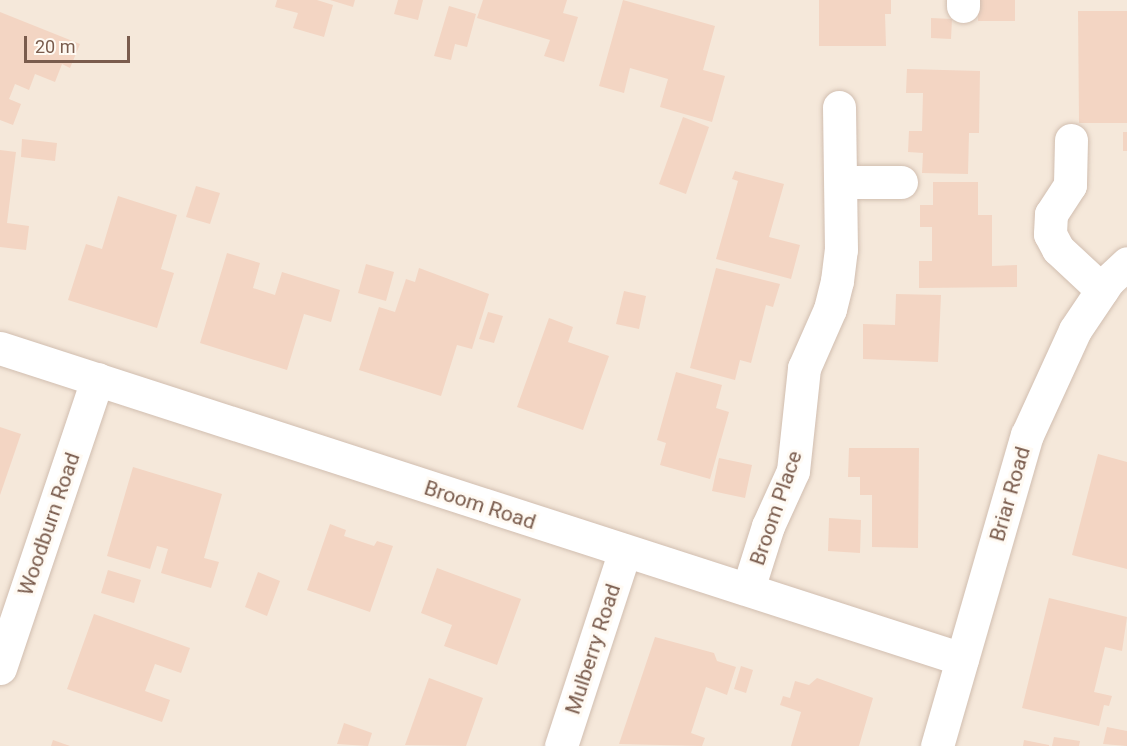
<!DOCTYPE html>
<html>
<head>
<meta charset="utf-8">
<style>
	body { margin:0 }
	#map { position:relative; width:1127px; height:746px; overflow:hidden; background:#fdf6ec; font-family:Roboto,sans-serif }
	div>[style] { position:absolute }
	.residential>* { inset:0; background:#f5e8da }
	.building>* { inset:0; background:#f3d5c3 }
	.roads { filter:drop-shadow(0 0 2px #d1beb0) drop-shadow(0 0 2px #d1beb0) }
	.minor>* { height:33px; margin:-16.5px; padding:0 16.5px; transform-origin:16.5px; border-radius:16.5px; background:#fff }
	span { translate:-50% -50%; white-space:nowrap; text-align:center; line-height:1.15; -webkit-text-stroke:6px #fffaf3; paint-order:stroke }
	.street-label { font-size:21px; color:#7a5c4d }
	.scale { position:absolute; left:24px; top:36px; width:106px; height:27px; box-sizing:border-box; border:3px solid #7a5c4d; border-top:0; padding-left:8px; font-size:18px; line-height:21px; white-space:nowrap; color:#7a5c4d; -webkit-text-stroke:4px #fffaf3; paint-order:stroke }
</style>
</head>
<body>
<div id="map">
	<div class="residential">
		<div style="clip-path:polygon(0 0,1127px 0,1127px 746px,0 746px)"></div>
	</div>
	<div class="building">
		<div style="clip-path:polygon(277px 0,317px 0,333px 5px,324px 37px,293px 28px,298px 13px,275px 7px)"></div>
		<div style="clip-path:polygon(330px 0,355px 0,353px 7px)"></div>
		<div style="clip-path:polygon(398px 0,423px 0,418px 20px,394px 14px)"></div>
		<div style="clip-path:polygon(483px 0,567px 0,563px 13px,578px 17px,564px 62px,544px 56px,550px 40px,477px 18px)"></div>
		<div style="clip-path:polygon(623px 0,715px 26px,703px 70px,725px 76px,712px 122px,660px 107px,668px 79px,630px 68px,624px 93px,599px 86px)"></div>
		<div style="clip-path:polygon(819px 0,891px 0,891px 14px,885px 14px,886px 46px,819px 46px)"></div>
		<div style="clip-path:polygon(978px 0,1015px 0,1015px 21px,978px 21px)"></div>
		<div style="clip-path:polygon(449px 6px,476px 14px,467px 47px,455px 44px,451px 60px,434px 56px)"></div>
		<div style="clip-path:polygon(1078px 11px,1127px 11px,1127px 123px,1079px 123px)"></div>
		<div style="clip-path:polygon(0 12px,80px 44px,70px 68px,62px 64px,55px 82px,35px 74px,29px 90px,15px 84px,9px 99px,21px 104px,13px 125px,0 120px)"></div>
		<div style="clip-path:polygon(931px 18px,952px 19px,951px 39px,931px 38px)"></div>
		<div style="clip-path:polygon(907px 69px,980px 71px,979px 133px,969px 133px,968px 174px,922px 173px,923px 153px,908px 152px,909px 131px,922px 131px,923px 93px,906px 93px)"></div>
		<div style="clip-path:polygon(683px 117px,709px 127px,686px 194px,659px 184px)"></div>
		<div style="clip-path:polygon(1123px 132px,1127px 132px,1127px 151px,1123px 151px)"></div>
		<div style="clip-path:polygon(22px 139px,57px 143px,55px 161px,21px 157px)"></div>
		<div style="clip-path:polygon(0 150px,16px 152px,7px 223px,29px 226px,26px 250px,0 247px)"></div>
		<div style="clip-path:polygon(735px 171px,784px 184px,769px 237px,800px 245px,791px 279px,716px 259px,738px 181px,732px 179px)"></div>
		<div style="clip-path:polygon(933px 182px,978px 182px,978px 215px,992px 215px,992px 266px,1017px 265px,1017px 287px,919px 288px,919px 261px,932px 261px,932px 227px,920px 227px,920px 205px,933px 205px)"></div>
		<div style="clip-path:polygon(196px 186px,220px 193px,210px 224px,186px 217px)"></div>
		<div style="clip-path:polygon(118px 196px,177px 215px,161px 269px,174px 273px,157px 328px,68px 300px,86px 244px,102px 249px)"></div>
		<div style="clip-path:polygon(227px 253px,260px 263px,253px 288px,275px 295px,282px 272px,340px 290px,331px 322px,304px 314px,287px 370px,200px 343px)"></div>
		<div style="clip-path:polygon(366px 264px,394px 272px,386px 301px,358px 293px)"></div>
		<div style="clip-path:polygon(419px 268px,489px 294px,472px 349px,457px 345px,441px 396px,359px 370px,379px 307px,395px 312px,406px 279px,415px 282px)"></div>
		<div style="clip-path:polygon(716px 268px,780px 284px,773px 307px,766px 305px,751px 363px,740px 360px,735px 380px,690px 368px)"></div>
		<div style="clip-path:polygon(624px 291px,646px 296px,639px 329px,616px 324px)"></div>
		<div style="clip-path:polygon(896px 294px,941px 295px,938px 362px,863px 359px,863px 324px,895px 325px)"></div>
		<div style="clip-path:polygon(488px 312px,503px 316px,494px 343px,479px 339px)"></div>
		<div style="clip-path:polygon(549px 318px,573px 327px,568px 342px,609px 356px,583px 430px,517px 407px)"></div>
		<div style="clip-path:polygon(676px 372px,722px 385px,716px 408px,729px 412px,710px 479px,660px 465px,666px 443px,657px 440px)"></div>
		<div style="clip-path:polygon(0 427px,21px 434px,0 495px)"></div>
		<div style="clip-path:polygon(849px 448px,919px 448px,918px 548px,872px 547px,872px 495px,860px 495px,860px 477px,848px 477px)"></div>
		<div style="clip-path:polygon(1098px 454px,1127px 462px,1127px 569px,1072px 555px)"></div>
		<div style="clip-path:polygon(719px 458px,752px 465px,745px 498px,712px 491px)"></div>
		<div style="clip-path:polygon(133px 467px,222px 494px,204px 558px,219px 562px,211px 588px,161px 573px,168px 549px,157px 546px,150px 569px,107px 556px)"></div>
		<div style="clip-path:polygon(829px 518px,861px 520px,860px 553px,828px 551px)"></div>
		<div style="clip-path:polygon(330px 524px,346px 530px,344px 536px,374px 546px,377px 541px,393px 546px,370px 612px,307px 590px)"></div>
		<div style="clip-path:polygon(437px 568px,521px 599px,497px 665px,444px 646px,452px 625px,421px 613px)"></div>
		<div style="clip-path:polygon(108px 570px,141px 580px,134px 603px,101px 593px)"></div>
		<div style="clip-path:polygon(258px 572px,280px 581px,267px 616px,245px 607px)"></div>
		<div style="clip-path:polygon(1049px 598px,1127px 617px,1122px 651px,1105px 647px,1094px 692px,1112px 696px,1109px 706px,1104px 705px,1099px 726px,1022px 708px)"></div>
		<div style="clip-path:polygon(94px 614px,190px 648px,181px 673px,155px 664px,145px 691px,170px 700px,162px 722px,67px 689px)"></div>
		<div style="clip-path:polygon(655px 637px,714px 653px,717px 661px,736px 667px,727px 695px,706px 687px,691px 733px,705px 738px,702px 746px,619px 744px)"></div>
		<div style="clip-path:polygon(741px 666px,753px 670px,746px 693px,734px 689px)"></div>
		<div style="clip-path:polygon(429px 678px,483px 698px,466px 746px,405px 745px)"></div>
		<div style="clip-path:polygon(817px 678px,873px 698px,859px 746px,791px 746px,801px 712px,780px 705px,783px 696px,790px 698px,795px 681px,809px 685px)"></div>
		<div style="clip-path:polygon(344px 723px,372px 733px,368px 746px,337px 744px)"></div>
		<div style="clip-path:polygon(1107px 727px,1127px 731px,1127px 746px,1103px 744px)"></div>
		<div style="clip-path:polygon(1054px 737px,1080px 741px,1079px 746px,1052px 746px)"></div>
		<div style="clip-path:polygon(53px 740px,70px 746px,51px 746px)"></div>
		<div style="clip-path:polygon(1024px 740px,1049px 745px,1049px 746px,1023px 746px)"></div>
	</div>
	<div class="roads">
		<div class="minor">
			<div style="left:963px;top:0;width:6px;rotate:90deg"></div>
			<div style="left:1071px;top:140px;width:45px;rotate:91.3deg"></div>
			<div style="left:1070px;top:185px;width:35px;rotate:123deg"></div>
			<div style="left:1051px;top:214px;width:20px;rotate:93deg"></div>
			<div style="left:1050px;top:234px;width:17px;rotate:62deg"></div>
			<div style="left:1058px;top:249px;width:60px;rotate:43deg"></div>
			<div style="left:841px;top:182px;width:60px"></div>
			<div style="left:0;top:348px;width:1011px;rotate:17.92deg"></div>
			<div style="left:748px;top:589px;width:66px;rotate:-72.4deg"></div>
			<div style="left:768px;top:526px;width:60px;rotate:-65.6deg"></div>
			<div style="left:793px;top:471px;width:104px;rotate:-83.9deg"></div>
			<div style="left:804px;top:368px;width:64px;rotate:-66.2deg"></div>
			<div style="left:830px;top:309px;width:29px;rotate:-76deg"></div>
			<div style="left:837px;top:281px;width:31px;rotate:-83deg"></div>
			<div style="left:841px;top:250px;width:143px;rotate:-90.8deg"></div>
			<div style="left:0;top:668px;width:305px;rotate:-71.4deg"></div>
			<div style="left:561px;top:746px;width:203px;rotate:-71.9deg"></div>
			<div style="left:937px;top:746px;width:324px;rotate:-73.9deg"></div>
			<div style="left:1027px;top:435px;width:115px;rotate:-65.4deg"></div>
			<div style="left:1075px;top:330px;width:59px;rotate:-56deg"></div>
			<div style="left:1108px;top:281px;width:26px;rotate:-43deg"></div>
		</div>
	</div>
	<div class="street-label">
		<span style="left:1010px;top:494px;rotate:-74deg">Briar Road</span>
		<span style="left:480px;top:505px;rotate:18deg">Broom Road</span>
		<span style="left:776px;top:508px;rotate:-71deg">Broom Place</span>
		<span style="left:49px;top:524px;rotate:-71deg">Woodburn Road</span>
		<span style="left:593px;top:649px;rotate:-72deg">Mulberry Road</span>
	</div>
	<div class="scale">20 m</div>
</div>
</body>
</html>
